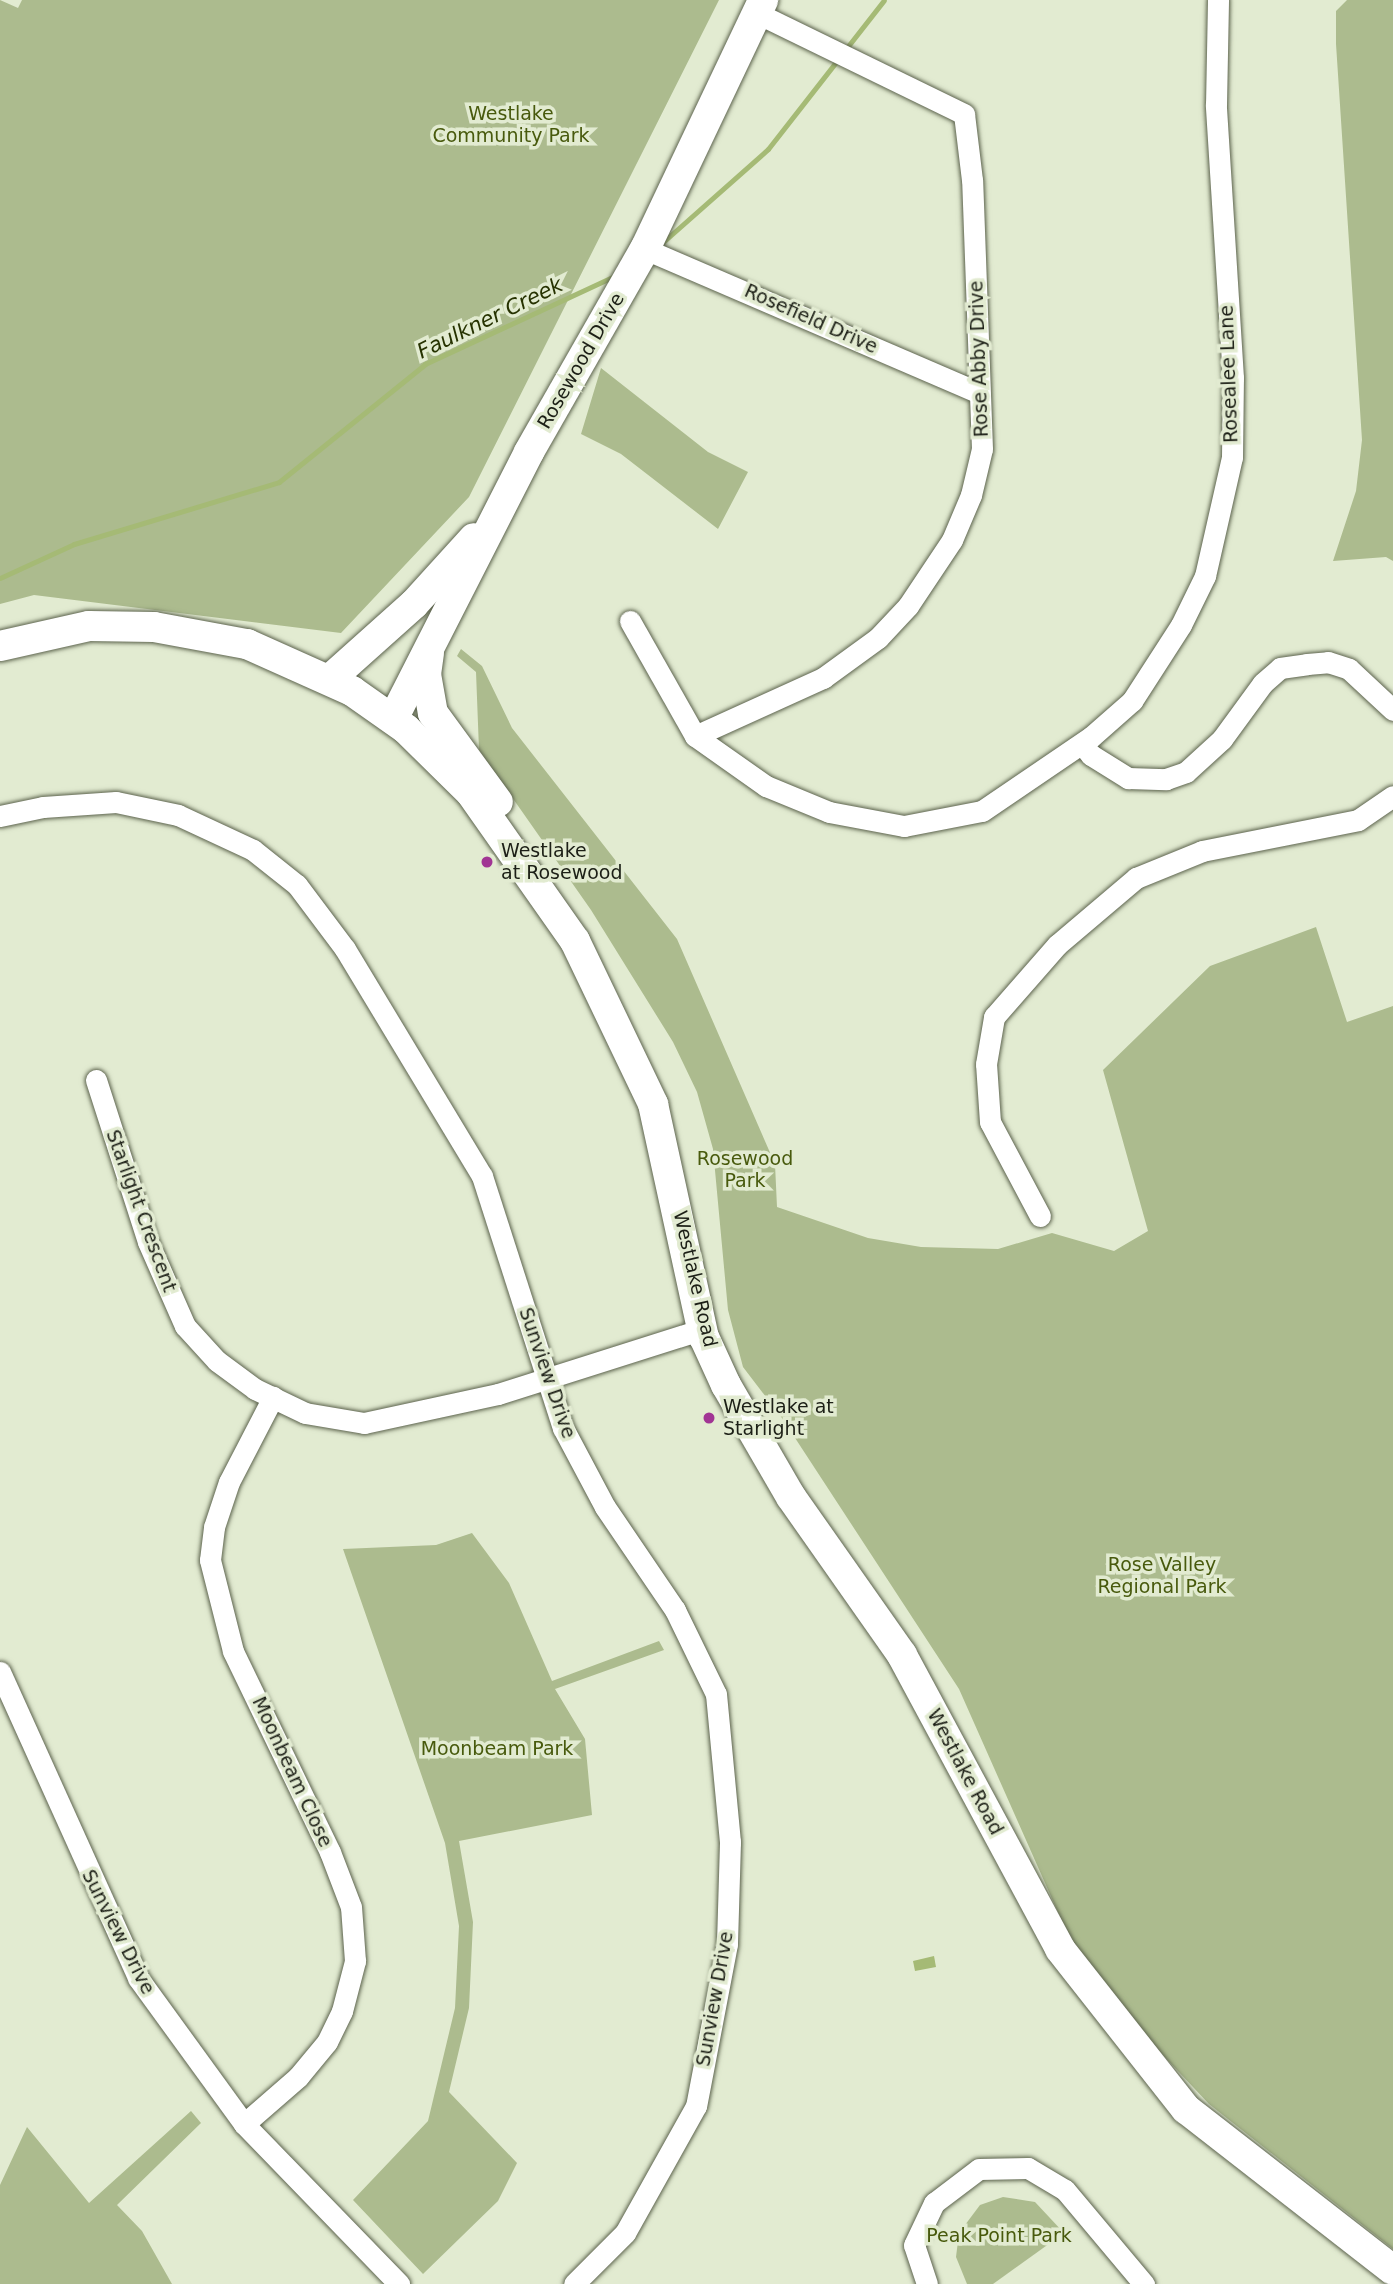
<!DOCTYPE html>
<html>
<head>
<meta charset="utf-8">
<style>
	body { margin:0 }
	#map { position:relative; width:1393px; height:2284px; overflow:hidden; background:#e2ebd1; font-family:"DejaVu Sans",sans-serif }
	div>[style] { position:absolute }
	.green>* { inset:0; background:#acbb8e }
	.water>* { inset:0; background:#a5ba75 }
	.stream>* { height:5px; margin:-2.5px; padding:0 2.5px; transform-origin:2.5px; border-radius:2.5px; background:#a5ba75 }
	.roads { filter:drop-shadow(0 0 2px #5c634d) drop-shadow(0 0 2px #5c634d) }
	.street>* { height:21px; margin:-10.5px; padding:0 10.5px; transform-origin:10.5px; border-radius:10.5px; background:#fff }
	.secondary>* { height:30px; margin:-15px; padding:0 15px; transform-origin:15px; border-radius:15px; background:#fff }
	.dots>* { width:19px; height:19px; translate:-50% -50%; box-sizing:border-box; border:4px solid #e2ebd1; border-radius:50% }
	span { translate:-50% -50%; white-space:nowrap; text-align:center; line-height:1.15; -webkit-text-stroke:7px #e2ebd1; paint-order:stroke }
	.park-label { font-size:19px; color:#485a0d }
	.street-label { font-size:19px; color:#1c1f16 }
	.poi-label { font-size:19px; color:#1c1f16 }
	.left { translate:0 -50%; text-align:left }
	.water-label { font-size:21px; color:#263200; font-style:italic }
</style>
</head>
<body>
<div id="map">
	<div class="green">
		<div style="clip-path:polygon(0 0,18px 8px,22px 0,719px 0,469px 497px,341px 633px,34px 595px,0 604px)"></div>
		<div style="clip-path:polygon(1347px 0,1393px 0,1393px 561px,1386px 557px,1333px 561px,1356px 491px,1362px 440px,1336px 44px,1336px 11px)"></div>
		<div style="clip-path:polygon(601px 368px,708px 452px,748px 472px,718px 529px,621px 454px,581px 434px)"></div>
		<div style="clip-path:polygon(461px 649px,482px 666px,512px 728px,677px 939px,775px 1164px,777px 1207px,868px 1238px,921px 1247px,998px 1249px,1052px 1233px,1114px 1251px,1148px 1231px,1103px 1070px,1210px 966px,1316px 927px,1347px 1022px,1393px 1006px,1393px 2249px,1209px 2104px,1129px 2019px,1069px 1937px,959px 1689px,782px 1418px,743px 1367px,728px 1310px,713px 1149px,697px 1092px,673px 1042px,591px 910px,479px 750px,476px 672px,457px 656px)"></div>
		<div style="clip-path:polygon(472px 1533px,509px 1583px,552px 1681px,659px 1641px,664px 1650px,555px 1689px,585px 1739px,592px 1815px,459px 1841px,473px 1922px,469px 2008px,449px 2092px,517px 2163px,498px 2201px,423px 2274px,353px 2200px,428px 2121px,455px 2008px,459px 1926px,445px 1843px,343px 1549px,436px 1545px)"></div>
		<div style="clip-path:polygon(191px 2111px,201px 2123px,117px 2205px,142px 2231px,172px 2284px,0 2284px,0 2185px,27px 2127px,89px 2203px)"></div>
		<div style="clip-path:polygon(1003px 2197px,1035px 2202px,1064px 2233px,993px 2284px,967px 2284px,956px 2257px,959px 2233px,980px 2205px)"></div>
	</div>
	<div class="water">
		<div style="clip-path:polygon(934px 1956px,936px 1967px,915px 1971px,913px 1961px)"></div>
	</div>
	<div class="stream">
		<div style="left:845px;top:50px;width:63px;rotate:-52deg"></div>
		<div style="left:663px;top:242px;width:140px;rotate:-41.5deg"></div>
		<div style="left:768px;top:149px;width:115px;rotate:-52deg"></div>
		<div style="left:0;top:578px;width:81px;rotate:-24.7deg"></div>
		<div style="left:74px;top:544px;width:214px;rotate:-16.8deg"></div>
		<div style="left:279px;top:482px;width:188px;rotate:-38.9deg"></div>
		<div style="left:425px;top:364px;width:209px;rotate:-24.9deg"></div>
	</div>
	<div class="roads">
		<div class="street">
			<div style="left:645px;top:249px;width:361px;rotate:23.3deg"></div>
			<div style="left:630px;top:621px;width:132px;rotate:60.5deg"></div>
			<div style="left:695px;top:736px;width:87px;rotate:35.2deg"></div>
			<div style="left:766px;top:786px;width:68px;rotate:22.4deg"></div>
			<div style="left:829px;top:812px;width:76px;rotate:10.6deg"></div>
			<div style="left:904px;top:826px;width:79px;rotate:-10.9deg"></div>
			<div style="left:982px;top:811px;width:132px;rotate:-34.2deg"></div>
			<div style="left:1091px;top:737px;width:55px;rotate:-41.3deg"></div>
			<div style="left:1132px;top:701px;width:90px;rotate:-57.2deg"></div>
			<div style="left:1181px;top:625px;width:55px;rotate:-63.9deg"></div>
			<div style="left:1205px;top:576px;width:122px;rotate:-77.2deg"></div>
			<div style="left:1232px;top:457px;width:79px;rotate:-89.3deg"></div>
			<div style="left:1233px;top:378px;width:274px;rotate:-93.6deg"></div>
			<div style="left:1216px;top:105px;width:105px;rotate:-88.9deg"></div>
			<div style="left:695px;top:736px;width:141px;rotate:-24.4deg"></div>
			<div style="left:823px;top:678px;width:68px;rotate:-36deg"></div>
			<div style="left:878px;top:638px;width:44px;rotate:-46.8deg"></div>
			<div style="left:908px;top:606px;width:79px;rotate:-56.3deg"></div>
			<div style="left:952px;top:540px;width:49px;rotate:-67.1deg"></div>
			<div style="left:971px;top:495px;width:47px;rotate:-76.6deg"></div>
			<div style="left:982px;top:449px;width:269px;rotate:-92.1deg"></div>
			<div style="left:972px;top:180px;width:66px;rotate:-96.9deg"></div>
			<div style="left:964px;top:114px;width:230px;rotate:-154deg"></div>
			<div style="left:1082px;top:744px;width:14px;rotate:51deg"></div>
			<div style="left:1091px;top:755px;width:44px;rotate:31.9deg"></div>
			<div style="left:1128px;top:778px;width:38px;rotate:2deg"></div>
			<div style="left:1166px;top:779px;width:21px;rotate:-19deg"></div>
			<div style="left:1186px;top:772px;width:49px;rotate:-42.5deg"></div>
			<div style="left:1222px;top:739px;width:69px;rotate:-53.8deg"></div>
			<div style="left:1263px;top:683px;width:23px;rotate:-41deg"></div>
			<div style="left:1280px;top:668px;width:27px;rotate:-8deg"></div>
			<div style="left:1307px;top:664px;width:21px;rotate:-5deg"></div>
			<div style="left:1328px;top:662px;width:22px;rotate:18deg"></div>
			<div style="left:1349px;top:669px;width:60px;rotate:43deg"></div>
			<div style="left:0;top:816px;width:44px;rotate:-11.8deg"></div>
			<div style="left:43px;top:807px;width:73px;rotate:-3.9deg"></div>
			<div style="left:116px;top:802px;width:63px;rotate:11.8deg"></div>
			<div style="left:178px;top:815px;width:83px;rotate:25deg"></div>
			<div style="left:253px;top:850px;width:56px;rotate:38.5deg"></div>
			<div style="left:297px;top:885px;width:80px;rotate:53.1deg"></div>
			<div style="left:345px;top:949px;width:265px;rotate:58.9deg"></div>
			<div style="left:482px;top:1176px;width:265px;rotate:72.2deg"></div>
			<div style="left:563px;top:1428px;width:89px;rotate:62deg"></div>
			<div style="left:605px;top:1507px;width:125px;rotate:55.8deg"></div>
			<div style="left:675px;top:1610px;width:93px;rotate:64deg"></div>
			<div style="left:716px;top:1694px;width:149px;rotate:84.6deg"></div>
			<div style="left:730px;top:1842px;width:102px;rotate:91.7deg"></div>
			<div style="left:727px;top:1944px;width:165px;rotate:100.8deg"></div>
			<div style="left:696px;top:2106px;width:145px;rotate:119.2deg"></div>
			<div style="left:625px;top:2233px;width:72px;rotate:135deg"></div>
			<div style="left:96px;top:1080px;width:170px;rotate:72.2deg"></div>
			<div style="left:148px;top:1242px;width:92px;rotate:66.2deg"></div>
			<div style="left:185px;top:1326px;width:47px;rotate:47.6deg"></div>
			<div style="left:217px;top:1361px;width:47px;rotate:36.4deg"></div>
			<div style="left:255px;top:1389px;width:55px;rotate:25.6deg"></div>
			<div style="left:305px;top:1413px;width:60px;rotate:9.6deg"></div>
			<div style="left:364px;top:1423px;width:137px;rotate:-12.2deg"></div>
			<div style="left:498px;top:1394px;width:215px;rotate:-17.6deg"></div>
			<div style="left:1040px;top:1216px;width:106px;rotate:-118deg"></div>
			<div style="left:990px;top:1122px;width:58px;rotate:-93.9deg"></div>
			<div style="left:986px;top:1064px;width:48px;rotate:-80.3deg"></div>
			<div style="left:994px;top:1017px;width:96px;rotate:-48.8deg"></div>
			<div style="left:1057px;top:945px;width:104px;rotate:-40.3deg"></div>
			<div style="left:1136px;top:878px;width:71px;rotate:-22.2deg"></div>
			<div style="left:1202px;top:851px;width:159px;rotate:-11.2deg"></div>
			<div style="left:1358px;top:820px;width:42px;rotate:-34.4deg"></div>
			<div style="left:0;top:1672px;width:336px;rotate:65.7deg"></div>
			<div style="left:138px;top:1978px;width:180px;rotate:54deg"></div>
			<div style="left:244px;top:2124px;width:223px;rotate:45.9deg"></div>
			<div style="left:244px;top:2124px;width:72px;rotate:-41deg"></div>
			<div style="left:298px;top:2077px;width:45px;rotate:-50.4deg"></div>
			<div style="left:327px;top:2042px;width:34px;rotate:-64deg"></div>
			<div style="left:342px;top:2011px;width:52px;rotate:-75.4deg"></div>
			<div style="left:355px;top:1961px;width:54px;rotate:-94.2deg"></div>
			<div style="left:351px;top:1907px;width:59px;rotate:-110.9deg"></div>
			<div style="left:330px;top:1852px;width:223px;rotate:-115.8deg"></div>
			<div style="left:233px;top:1651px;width:94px;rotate:-104.2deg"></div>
			<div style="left:210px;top:1560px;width:33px;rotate:-83deg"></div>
			<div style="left:214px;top:1527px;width:47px;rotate:-71.6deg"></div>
			<div style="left:229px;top:1482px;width:96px;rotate:-62.6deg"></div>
			<div style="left:927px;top:2284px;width:41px;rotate:-108.4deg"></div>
			<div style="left:914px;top:2245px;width:47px;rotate:-64.5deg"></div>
			<div style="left:934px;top:2203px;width:56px;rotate:-37.1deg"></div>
			<div style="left:979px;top:2169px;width:49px;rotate:-1.2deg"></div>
			<div style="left:1028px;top:2168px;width:43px;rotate:30.7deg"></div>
			<div style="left:1065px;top:2190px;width:123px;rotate:50deg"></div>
		</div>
		<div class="secondary">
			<div style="left:0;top:646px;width:91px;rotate:-12.7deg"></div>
			<div style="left:89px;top:626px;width:65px;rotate:0.9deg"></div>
			<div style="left:154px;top:627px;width:95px;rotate:10.4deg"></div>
			<div style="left:247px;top:644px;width:115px;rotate:24.1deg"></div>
			<div style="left:352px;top:691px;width:66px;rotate:35.1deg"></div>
			<div style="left:406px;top:729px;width:91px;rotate:44.6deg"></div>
			<div style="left:471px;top:793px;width:181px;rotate:54.9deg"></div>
			<div style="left:575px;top:941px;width:181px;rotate:64.4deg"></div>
			<div style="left:653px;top:1104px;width:239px;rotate:77.7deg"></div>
			<div style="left:704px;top:1337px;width:53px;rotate:65.4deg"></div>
			<div style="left:726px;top:1385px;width:129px;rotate:59.9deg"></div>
			<div style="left:791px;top:1497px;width:193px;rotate:54.9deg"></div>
			<div style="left:902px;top:1655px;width:334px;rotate:61.7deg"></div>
			<div style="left:1060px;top:1949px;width:204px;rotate:51.8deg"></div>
			<div style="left:1186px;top:2109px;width:262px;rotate:37.9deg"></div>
			<div style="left:429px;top:653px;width:21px;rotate:98deg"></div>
			<div style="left:426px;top:674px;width:40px;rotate:80deg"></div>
			<div style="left:433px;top:713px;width:110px;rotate:53.9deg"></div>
			<div style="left:329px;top:680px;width:114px;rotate:-41.8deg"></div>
			<div style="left:414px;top:604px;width:89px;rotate:-47.7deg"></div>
			<div style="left:393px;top:719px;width:300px;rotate:-63deg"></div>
			<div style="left:529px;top:452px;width:234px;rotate:-60.3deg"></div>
			<div style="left:645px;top:249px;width:276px;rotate:-64.6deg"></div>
		</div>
	</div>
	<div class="dots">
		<div style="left:487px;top:862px;background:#a13594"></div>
		<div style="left:709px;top:1418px;background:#a13594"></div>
	</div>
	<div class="park-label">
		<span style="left:511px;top:125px">Westlake<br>Community Park</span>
		<span style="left:745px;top:1170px">Rosewood<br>Park</span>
		<span style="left:1162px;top:1576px">Rose Valley<br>Regional Park</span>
		<span style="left:497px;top:1749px">Moonbeam Park</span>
		<span style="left:999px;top:2236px">Peak Point Park</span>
	</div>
	<div class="street-label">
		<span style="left:811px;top:319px;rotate:24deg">Rosefield Drive</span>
		<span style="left:979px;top:359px;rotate:-92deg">Rose Abby Drive</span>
		<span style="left:581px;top:361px;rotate:-60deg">Rosewood Drive</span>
		<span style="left:1229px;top:374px;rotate:-92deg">Rosealee Lane</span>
		<span style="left:141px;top:1211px;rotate:70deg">Starlight Crescent</span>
		<span style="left:695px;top:1279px;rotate:77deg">Westlake Road</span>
		<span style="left:547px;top:1373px;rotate:71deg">Sunview Drive</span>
		<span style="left:292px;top:1772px;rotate:65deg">Moonbeam Close</span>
		<span style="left:965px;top:1772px;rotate:62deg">Westlake Road</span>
		<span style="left:118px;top:1932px;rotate:63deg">Sunview Drive</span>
		<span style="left:715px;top:1999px;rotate:-80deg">Sunview Drive</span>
	</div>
	<div class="poi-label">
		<span class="left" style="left:501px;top:862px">Westlake<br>at Rosewood</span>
		<span class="left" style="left:723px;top:1418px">Westlake at<br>Starlight</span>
	</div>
	<div class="water-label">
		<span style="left:490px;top:318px;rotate:-26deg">Faulkner Creek</span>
	</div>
</div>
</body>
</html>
